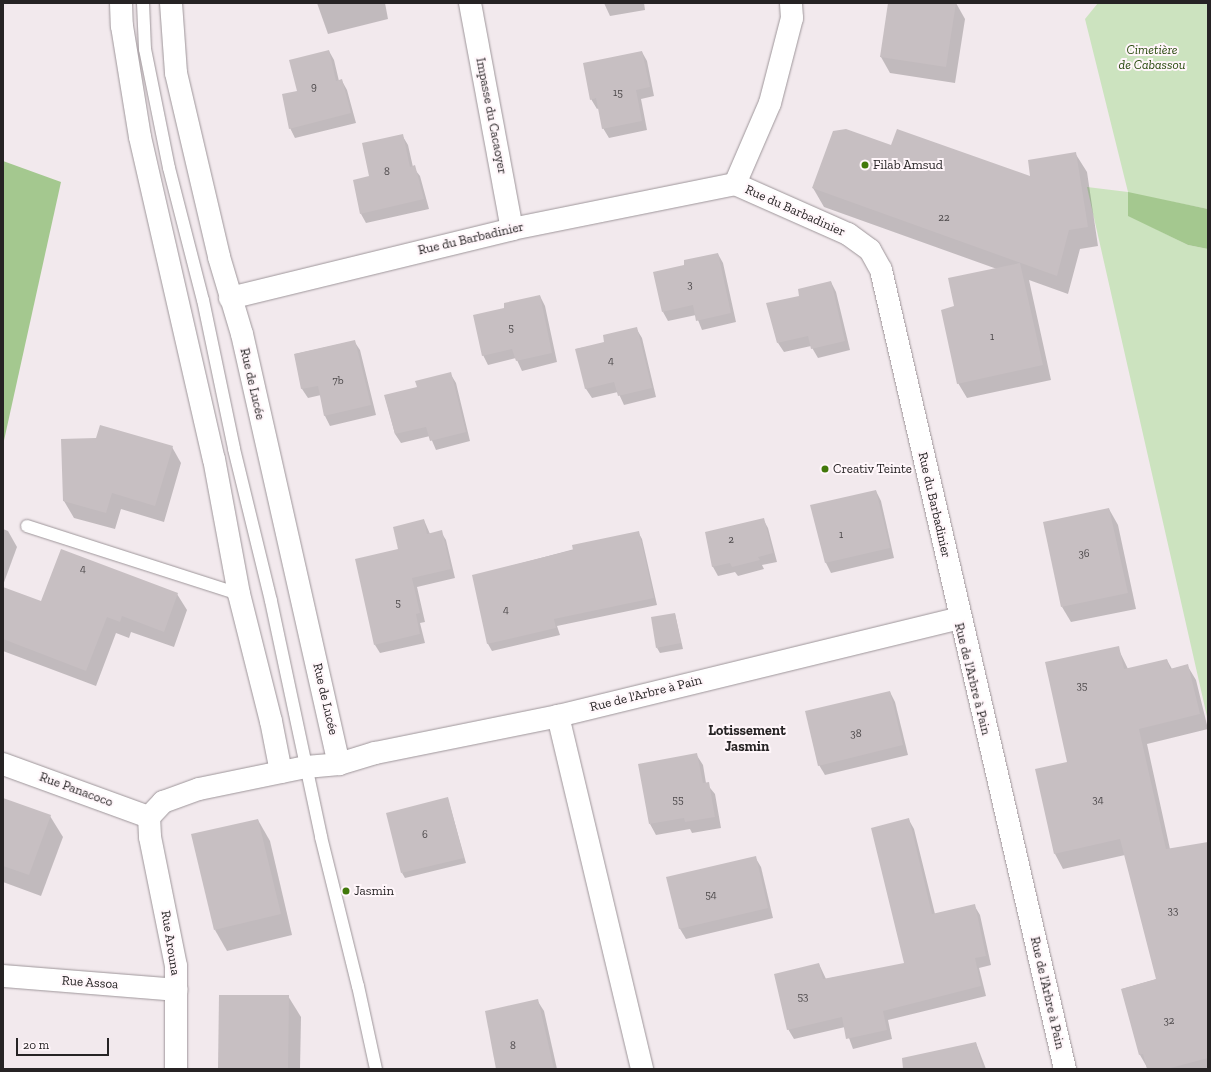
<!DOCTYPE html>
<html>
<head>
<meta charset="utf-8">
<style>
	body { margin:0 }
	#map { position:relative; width:1211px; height:1072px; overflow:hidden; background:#f2e9ed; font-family:"Zilla Slab",serif }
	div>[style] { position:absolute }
	.green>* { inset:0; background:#cce3bf }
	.forest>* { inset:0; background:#a4c88f }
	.shadow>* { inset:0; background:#0003 }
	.building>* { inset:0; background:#c7bfc2 }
	.roads { filter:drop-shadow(0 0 1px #9e969a) drop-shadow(0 0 1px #9e969a) }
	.service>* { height:12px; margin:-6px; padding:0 6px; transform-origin:6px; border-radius:6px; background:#fff }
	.minor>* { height:22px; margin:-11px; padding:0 11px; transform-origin:11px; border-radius:11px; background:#fff }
	.dots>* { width:11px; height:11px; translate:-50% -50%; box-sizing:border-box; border:2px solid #fff6fa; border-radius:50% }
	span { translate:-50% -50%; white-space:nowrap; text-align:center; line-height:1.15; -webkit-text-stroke:4px #fff6fa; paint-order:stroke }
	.number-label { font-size:11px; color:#4e4a4c }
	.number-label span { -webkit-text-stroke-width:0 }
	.park-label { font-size:13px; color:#294a0e; font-style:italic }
	.street-label { font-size:13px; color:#262324 }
	.poi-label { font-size:13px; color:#262324 }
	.left { translate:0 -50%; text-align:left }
	.neighbourhood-label { font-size:14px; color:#262324; font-weight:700 }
	.frame { position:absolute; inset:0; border:4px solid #262324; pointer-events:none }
	.scale { position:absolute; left:16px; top:1038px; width:93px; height:18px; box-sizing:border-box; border:2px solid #262324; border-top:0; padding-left:5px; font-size:12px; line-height:14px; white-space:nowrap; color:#262324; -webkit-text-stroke:3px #fff6fa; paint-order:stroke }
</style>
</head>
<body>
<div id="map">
	<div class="green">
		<div style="clip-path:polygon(1098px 3px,1208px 3px,1208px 209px,1128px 193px,1128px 215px,1188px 245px,1208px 249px,1208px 721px,1087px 187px,1128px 192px,1085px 19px)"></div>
	</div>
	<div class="forest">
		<div style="clip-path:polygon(3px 161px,61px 182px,3px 445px)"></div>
		<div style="clip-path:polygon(1128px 192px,1208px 209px,1208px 249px,1188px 245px,1128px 216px)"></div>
	</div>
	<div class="shadow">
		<div style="clip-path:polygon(317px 3px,385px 3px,388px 19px,328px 34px)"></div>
		<div style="clip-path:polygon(604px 3px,644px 3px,645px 10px,610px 16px)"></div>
		<div style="clip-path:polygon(889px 3px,956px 3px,965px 19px,955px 83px,890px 73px,881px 57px)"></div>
		<div style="clip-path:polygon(329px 51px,334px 60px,339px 81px,342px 81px,347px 90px,356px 123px,295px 138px,290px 128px,298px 92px)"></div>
		<div style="clip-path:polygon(642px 52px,647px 61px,654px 96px,641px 99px,647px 130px,609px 138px,603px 128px,599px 108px,597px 109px,591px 99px)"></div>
		<div style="clip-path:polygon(402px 135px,408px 145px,413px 167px,420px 176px,429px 209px,366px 223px,361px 214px,370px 177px)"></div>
		<div style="clip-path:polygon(892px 147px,1032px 178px,1075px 153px,1087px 172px,1098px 246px,1080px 249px,1068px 294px,1029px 280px,1051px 380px,967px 398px,958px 383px,956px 307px,997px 269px,824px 207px,813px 188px)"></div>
		<div style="clip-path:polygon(718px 254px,723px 263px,736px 322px,702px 330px,696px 315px,668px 321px,663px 312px,685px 266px)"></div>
		<div style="clip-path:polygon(831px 282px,836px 292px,850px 350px,818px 358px,811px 346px,784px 352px,778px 343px,800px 296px)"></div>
		<div style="clip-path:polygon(540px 296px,545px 306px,557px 362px,522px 371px,516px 358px,488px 365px,483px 355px,505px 309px)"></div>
		<div style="clip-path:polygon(636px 328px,642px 338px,656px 397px,624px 405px,618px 392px,592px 398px,586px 389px,576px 349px,605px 343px)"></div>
		<div style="clip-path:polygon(354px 341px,360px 350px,376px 415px,330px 426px,325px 416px,321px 395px,308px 398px,302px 389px,295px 354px)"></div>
		<div style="clip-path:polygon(450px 373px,456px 383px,470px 441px,436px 450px,430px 436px,401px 443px,395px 434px,385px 396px,418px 388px)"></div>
		<div style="clip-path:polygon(172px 447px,181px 463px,164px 522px,121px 509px,115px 529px,74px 518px,64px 501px)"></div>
		<div style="clip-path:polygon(876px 491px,881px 501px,894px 558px,831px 573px,826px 563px,811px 506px)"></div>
		<div style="clip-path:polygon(1109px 509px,1118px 525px,1136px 609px,1071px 622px,1062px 607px)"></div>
		<div style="clip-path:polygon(763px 519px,768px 528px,777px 562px,762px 565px,764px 569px,738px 576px,735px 572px,718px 576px,713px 567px,706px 533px)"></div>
		<div style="clip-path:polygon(424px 520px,430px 534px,441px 532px,446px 540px,455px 578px,417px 587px,425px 622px,420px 623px,425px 643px,380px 653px,375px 645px,399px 550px)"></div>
		<div style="clip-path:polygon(3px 529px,8px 531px,17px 547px,3px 585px)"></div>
		<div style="clip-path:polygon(638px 532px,642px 539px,657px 605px,557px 626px,560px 635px,492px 651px,488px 644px,473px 576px)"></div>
		<div style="clip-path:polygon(3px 588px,41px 603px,177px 594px,187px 610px,174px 647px,131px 632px,129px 638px,116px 633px,96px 686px,3px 651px)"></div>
		<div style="clip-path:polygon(675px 614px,683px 649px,660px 653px,657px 648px)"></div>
		<div style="clip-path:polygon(1118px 648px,1128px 669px,1167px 660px,1172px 669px,1187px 665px,1196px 680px,1208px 729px,1147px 744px,1170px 849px,1208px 843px,1208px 1069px,1148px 1069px,1140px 1055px,1122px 989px,1157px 979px,1125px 855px,1063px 869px,1055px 854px,1068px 763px)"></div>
		<div style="clip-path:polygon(890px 692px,895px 702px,908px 755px,825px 775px,819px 765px)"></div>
		<div style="clip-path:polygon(696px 754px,703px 765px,706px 783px,715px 794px,721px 828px,692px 833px,690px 829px,656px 835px,650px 824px)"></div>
		<div style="clip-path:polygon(3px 799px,50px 816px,63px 837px,41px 896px,3px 882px)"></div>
		<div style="clip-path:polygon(448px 799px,466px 863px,405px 878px,402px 873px)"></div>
		<div style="clip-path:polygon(258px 820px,270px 841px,292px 935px,227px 951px,215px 930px)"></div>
		<div style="clip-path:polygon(909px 820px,914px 829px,935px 914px,974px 905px,980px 915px,991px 965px,979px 968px,986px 996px,888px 1020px,892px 1039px,853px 1049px,845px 1027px,794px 1039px,788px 1029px,819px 964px,826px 979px,905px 964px)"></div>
		<div style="clip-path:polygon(755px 857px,761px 867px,773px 918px,686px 939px,680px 929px,667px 878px)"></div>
		<div style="clip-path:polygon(288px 996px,301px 1017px,300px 1069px,219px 1069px)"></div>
		<div style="clip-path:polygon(537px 1000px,544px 1011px,557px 1069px,498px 1069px)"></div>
		<div style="clip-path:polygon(976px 1043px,986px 1069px,911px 1069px)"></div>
	</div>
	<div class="building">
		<div style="clip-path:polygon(888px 3px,956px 3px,946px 67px,880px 57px)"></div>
		<div style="clip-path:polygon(329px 50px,336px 81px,342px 79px,351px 113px,289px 129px,282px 94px,297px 91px,289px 60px)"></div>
		<div style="clip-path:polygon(642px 51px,650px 87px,636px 90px,642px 121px,602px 129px,596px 98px,590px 100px,583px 63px)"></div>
		<div style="clip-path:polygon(846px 129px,891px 145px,897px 129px,1030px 176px,1028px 160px,1076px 152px,1088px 227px,1069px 230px,1057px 276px,812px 188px,833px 131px)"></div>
		<div style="clip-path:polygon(403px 134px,410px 167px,415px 165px,424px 199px,360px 214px,353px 180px,369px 176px,362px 143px)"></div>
		<div style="clip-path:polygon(718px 253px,731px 313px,696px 321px,693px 305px,662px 312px,653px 272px,684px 265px,684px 260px)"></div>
		<div style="clip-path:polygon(1020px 263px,1043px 365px,957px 384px,941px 310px,954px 306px,948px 278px)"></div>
		<div style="clip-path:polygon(831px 281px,845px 341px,811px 349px,808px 336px,777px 343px,766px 303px,799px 296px,798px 289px)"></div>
		<div style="clip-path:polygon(540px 295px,552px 353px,516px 361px,512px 349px,482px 356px,473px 315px,504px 308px,504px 303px)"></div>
		<div style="clip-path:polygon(637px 327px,652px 388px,618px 396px,614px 382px,585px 389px,575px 349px,604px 342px,603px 335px)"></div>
		<div style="clip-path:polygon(355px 340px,371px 405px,324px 416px,318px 386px,301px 389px,294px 354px)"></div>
		<div style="clip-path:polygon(451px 372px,466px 432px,430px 441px,426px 427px,395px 434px,384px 395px,417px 387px,415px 381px)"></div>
		<div style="clip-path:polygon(100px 425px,173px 446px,155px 506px,112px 493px,106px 513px,63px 501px,61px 439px,96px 438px)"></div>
		<div style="clip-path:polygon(876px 490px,890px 548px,825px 563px,810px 505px)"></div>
		<div style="clip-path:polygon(1109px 508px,1128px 593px,1061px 607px,1043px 522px)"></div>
		<div style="clip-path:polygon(764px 518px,773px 553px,758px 557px,760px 560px,732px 567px,730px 563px,712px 567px,705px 532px)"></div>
		<div style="clip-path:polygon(424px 519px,427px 534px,442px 530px,451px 569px,412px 578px,420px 613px,416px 614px,420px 634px,374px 645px,355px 559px,398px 549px,393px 527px)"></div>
		<div style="clip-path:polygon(639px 531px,654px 598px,554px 619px,556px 628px,487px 644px,472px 575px,573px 550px,572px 545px)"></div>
		<div style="clip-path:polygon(61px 549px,178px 593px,164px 632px,122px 616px,120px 622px,107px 617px,86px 671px,3px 639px,3px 587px,41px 601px)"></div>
		<div style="clip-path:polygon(675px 613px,681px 643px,656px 648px,651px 617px)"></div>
		<div style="clip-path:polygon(1119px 646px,1124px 669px,1167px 659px,1170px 669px,1188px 664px,1200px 714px,1139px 729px,1166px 849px,1208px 842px,1208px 1058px,1167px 1069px,1147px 1069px,1143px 1054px,1139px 1055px,1121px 989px,1156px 979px,1120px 839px,1054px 854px,1035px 769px,1067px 762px,1045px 662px)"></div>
		<div style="clip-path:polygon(890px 691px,903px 745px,818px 766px,805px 711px)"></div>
		<div style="clip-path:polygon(697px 753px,703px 783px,709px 782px,715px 817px,685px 822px,684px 818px,649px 824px,638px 764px)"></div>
		<div style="clip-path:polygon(448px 797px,464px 858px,401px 873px,386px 813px)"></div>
		<div style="clip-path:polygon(3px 798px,51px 815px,29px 875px,3px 866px)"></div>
		<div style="clip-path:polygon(909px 818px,932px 914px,975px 904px,986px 956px,975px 958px,981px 986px,883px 1011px,887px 1030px,846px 1039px,842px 1017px,787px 1030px,774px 974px,819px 963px,823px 979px,904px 963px,871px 828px)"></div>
		<div style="clip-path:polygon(258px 819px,281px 914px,214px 930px,191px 834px)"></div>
		<div style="clip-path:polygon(756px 856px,768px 908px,679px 929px,666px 877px)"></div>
		<div style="clip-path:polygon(219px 995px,289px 995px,288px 1069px,218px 1069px)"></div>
		<div style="clip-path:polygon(538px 999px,554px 1069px,496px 1069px,485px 1011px)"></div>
		<div style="clip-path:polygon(976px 1042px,983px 1069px,903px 1069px,902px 1058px)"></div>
	</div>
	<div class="roads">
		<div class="service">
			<div style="left:143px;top:3px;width:46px;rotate:87.5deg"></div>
			<div style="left:145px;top:49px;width:121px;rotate:78.6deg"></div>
			<div style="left:169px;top:168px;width:136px;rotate:75.6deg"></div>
			<div style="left:203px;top:300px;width:152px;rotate:78.2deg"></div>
			<div style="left:234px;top:449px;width:156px;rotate:76.3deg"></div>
			<div style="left:271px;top:601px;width:241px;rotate:78deg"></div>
			<div style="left:321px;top:837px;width:154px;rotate:76.1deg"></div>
			<div style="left:358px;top:986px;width:85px;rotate:77.8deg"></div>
			<div style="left:27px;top:526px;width:223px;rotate:17.8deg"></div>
		</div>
		<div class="minor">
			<div style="left:121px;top:3px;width:23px;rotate:88deg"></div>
			<div style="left:122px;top:26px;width:112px;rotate:80.8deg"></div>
			<div style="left:140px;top:137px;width:330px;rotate:77.1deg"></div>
			<div style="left:214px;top:459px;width:137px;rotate:79.5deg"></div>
			<div style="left:239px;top:594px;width:131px;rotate:75.9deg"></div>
			<div style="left:271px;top:721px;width:52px;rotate:78.9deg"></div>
			<div style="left:171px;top:3px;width:70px;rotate:85.9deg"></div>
			<div style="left:176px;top:73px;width:189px;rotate:76.8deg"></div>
			<div style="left:219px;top:257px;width:80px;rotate:73.4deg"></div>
			<div style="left:242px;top:334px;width:441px;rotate:77.3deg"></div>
			<div style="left:470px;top:3px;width:230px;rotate:79.5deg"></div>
			<div style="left:735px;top:184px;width:88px;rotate:-66.6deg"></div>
			<div style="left:770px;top:103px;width:88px;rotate:-75.5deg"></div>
			<div style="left:792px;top:18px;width:15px;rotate:-94deg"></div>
			<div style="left:230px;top:298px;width:290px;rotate:-13.7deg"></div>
			<div style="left:512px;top:229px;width:227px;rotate:-11.4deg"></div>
			<div style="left:735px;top:184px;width:124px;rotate:23.9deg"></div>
			<div style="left:848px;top:234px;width:27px;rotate:36deg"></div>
			<div style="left:870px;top:250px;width:23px;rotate:61deg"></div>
			<div style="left:881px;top:270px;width:820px;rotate:77.03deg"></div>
			<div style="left:558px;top:716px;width:363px;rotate:76.6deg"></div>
			<div style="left:3px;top:764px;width:155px;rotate:20deg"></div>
			<div style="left:149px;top:817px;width:21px;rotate:-47deg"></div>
			<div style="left:163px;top:802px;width:38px;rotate:-20deg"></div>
			<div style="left:199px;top:789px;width:109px;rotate:-11.6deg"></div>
			<div style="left:306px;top:767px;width:33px;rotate:-5deg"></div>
			<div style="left:339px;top:764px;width:38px;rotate:-17deg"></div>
			<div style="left:375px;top:753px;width:187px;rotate:-11.4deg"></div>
			<div style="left:558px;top:716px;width:413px;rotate:-13.7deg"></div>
			<div style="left:149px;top:817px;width:20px;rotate:87deg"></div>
			<div style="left:150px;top:837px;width:132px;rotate:78.6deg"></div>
			<div style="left:176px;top:966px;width:103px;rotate:90deg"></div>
			<div style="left:3px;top:976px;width:174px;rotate:4.6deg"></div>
		</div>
	</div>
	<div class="dots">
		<div style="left:865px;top:165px;background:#41780a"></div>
		<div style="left:825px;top:469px;background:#41780a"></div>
		<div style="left:346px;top:891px;background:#41780a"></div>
	</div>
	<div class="number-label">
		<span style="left:314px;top:87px">9</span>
		<span style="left:618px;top:93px">15</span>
		<span style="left:387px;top:172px">8</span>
		<span style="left:944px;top:218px">22</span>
		<span style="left:690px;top:285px">3</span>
		<span style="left:511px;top:328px">5</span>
		<span style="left:992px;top:337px">1</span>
		<span style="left:611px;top:361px">4</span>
		<span style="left:338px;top:381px">7b</span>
		<span style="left:841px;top:535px">1</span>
		<span style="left:731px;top:540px">2</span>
		<span style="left:1084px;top:554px">36</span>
		<span style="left:83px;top:569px">4</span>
		<span style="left:398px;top:603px">5</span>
		<span style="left:506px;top:610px">4</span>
		<span style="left:1082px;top:686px">35</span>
		<span style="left:856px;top:734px">38</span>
		<span style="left:678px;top:800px">55</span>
		<span style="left:1098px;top:800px">34</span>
		<span style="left:425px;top:835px">6</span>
		<span style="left:711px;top:895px">54</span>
		<span style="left:1173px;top:911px">33</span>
		<span style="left:803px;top:997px">53</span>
		<span style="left:1169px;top:1021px">32</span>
		<span style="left:513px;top:1046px">8</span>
	</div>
	<div class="park-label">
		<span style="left:1152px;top:58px">Cimetière<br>de Cabassou</span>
	</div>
	<div class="street-label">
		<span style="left:491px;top:116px;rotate:79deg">Impasse du Cacaoyer</span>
		<span style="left:795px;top:211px;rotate:24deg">Rue du Barbadinier</span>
		<span style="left:471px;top:239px;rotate:-13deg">Rue du Barbadinier</span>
		<span style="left:252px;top:384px;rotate:77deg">Rue de Lucée</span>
		<span style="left:934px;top:505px;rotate:77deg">Rue du Barbadinier</span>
		<span style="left:972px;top:679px;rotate:76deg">Rue de l'Arbre à Pain</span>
		<span style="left:646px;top:694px;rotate:-14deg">Rue de l'Arbre à Pain</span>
		<span style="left:325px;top:699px;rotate:77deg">Rue de Lucée</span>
		<span style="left:76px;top:790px;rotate:20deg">Rue Panacoco</span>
		<span style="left:170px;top:943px;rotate:81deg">Rue Arouna</span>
		<span style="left:90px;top:983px;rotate:4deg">Rue Assoa</span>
		<span style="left:1047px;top:993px;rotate:77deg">Rue de l'Arbre à Pain</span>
	</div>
	<div class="poi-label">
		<span class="left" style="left:873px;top:165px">Filab Amsud</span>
		<span class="left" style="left:833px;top:469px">Creativ Teinte</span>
		<span class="left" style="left:354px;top:891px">Jasmin</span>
	</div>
	<div class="neighbourhood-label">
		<span style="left:747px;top:739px">Lotissement<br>Jasmin</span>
	</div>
	<div class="frame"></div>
	<div class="scale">20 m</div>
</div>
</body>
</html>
